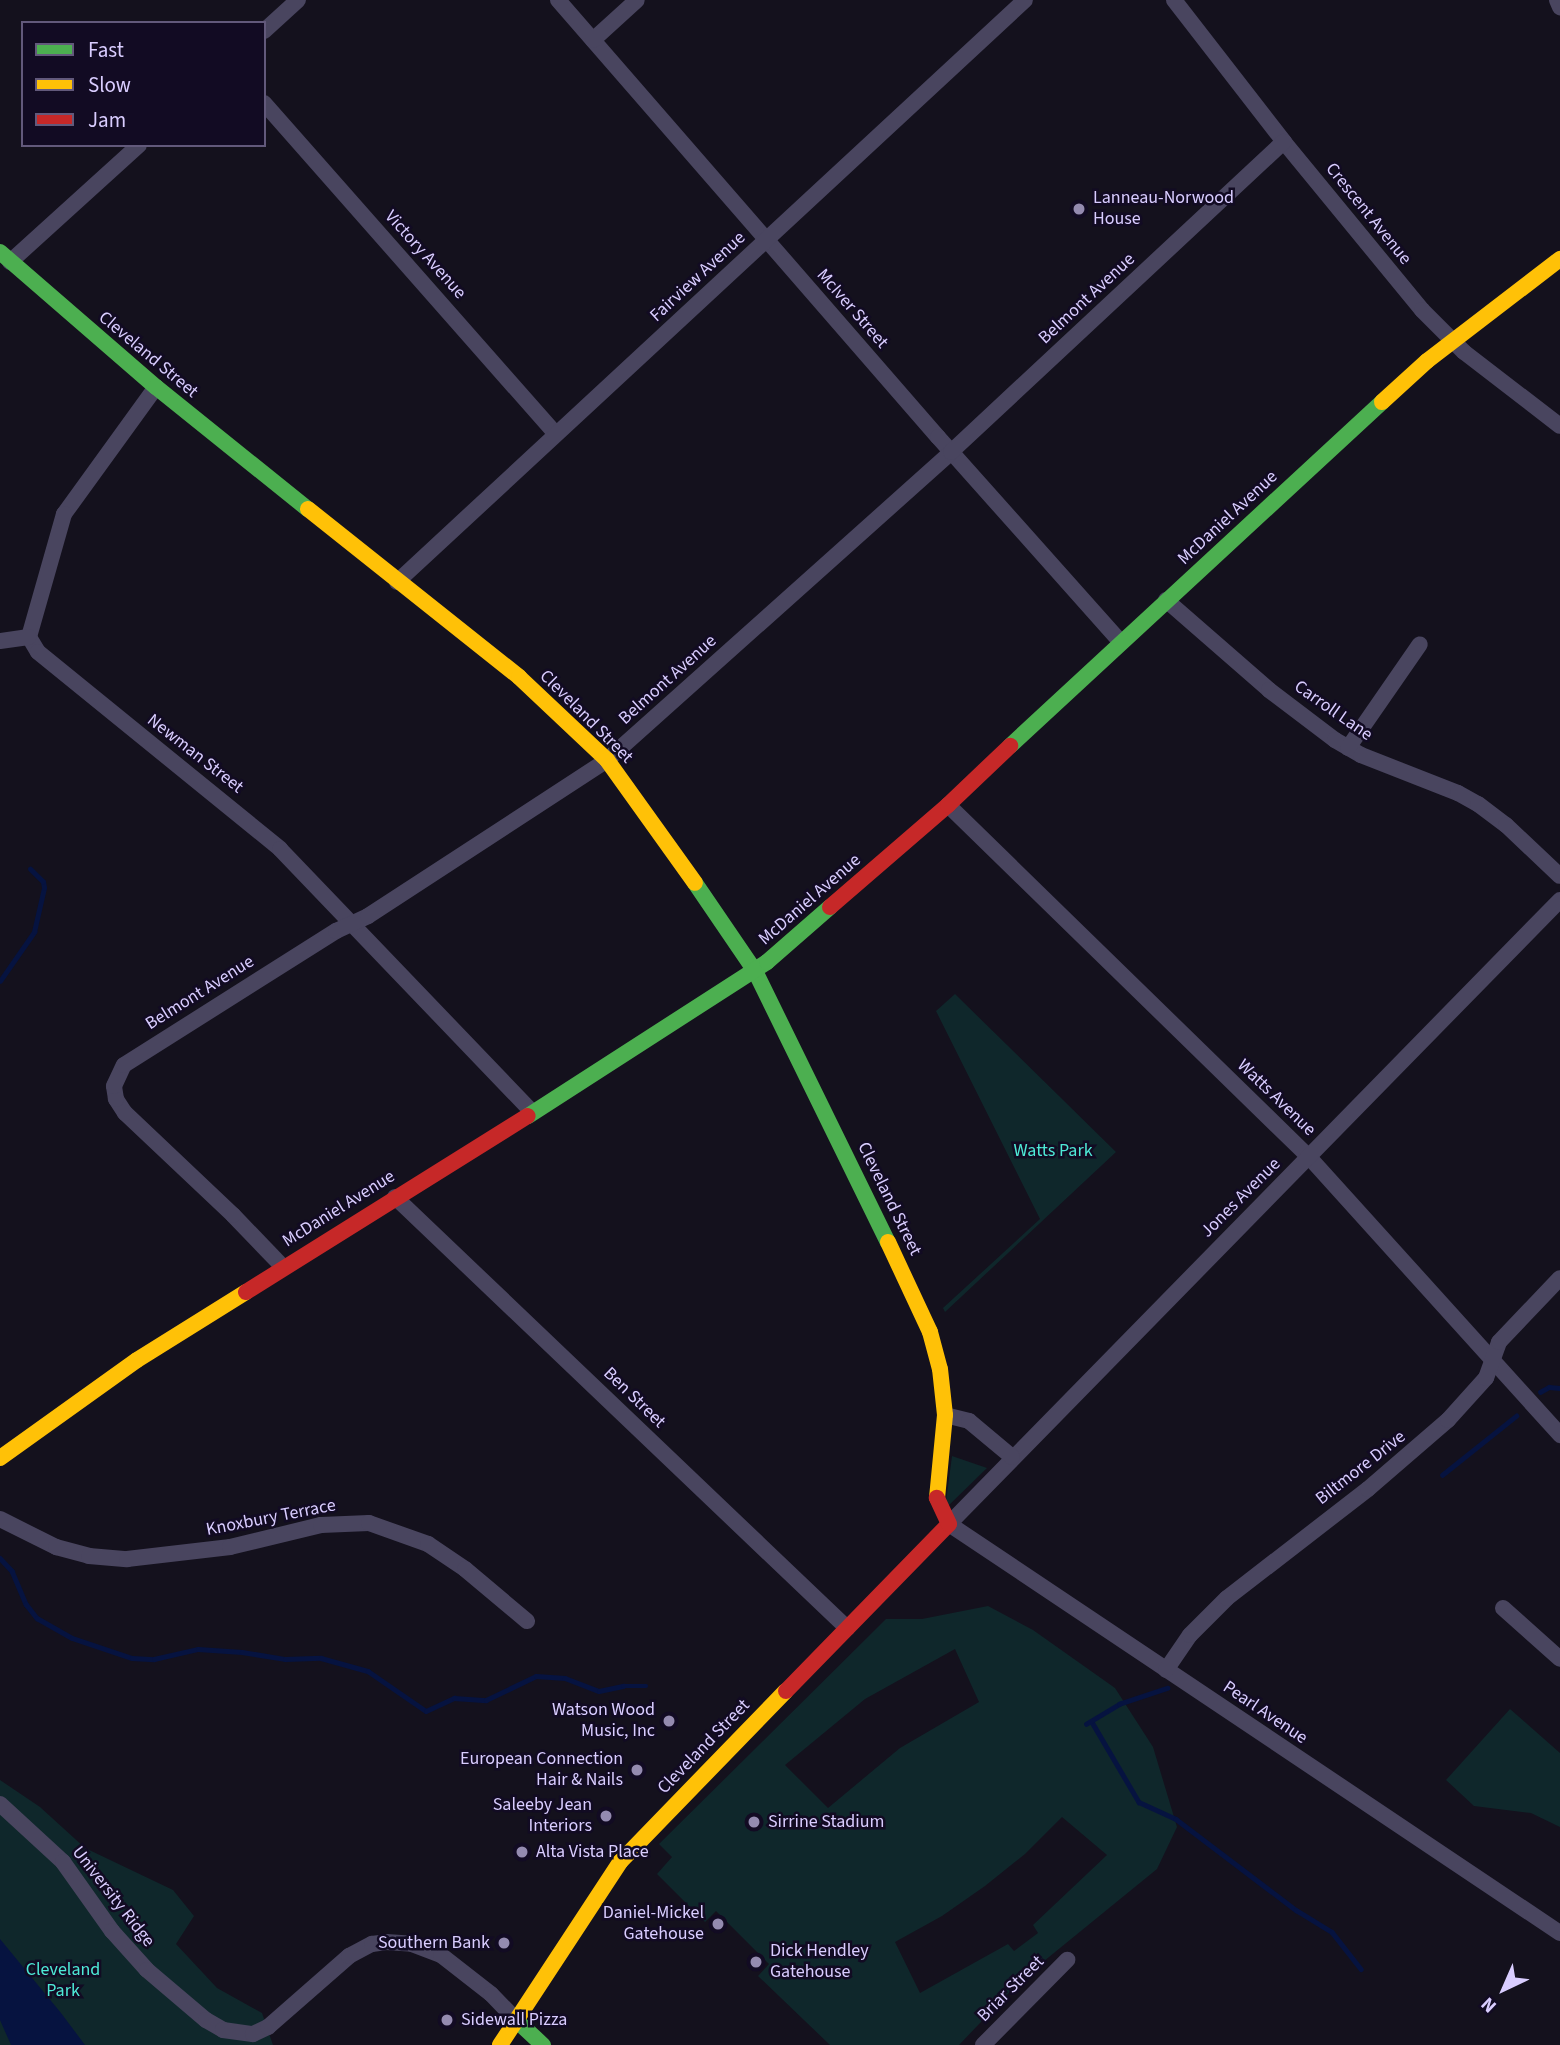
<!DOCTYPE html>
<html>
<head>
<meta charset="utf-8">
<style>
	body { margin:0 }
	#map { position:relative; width:1560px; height:2045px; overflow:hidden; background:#14111d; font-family:"Source Sans 3",sans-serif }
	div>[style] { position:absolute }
	.green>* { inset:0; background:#0f272b }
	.water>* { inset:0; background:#061340 }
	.stream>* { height:4.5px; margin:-2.25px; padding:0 2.25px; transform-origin:2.25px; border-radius:2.25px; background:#061340 }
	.street>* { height:16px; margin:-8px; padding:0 8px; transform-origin:8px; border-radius:8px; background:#49455f }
	.fast>* { height:16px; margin:-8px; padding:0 8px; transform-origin:8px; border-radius:8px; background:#4caf50 }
	.slow>* { height:16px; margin:-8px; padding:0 8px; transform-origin:8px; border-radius:8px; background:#ffc107 }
	.jam>* { height:16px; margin:-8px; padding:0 8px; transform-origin:8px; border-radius:8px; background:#c62828 }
	.dots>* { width:19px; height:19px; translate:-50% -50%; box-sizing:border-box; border:4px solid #120b23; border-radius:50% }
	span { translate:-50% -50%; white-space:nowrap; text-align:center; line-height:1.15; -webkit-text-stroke:5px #120b23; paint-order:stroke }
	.poi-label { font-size:18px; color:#d9cdff }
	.left { translate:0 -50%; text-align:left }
	.right { translate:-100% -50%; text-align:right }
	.street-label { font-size:18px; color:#d9cdff }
	.park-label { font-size:18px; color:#4eead7 }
	.legend { position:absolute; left:21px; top:21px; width:245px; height:126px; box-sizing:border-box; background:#120b23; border:2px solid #62597b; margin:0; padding:9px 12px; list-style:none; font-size:21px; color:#d9cdff }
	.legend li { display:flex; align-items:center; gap:14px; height:35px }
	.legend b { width:35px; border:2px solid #62597b }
	.north { position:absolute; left:1469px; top:1954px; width:70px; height:70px; -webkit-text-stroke:5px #120b23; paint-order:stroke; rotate:224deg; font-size:19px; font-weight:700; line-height:28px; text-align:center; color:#d9cdff }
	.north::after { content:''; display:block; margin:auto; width:24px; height:32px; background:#d9cdff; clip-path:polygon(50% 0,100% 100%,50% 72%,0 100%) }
</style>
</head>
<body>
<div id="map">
	<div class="green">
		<div style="clip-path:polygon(955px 994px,1116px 1152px,945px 1312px,943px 1308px,1040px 1219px,936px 1011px)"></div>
		<div style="clip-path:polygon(952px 1456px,987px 1468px,945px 1509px)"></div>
		<div style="clip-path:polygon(evenodd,988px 1606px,1033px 1630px,1115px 1688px,1153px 1747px,1177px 1827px,1157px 1869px,1022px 1979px,959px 2045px,830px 2045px,758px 1976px,769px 1964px,716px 1911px,705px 1922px,657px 1874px,672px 1857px,659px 1844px,886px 1619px,922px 1619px,988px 1606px,955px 1649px,979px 1702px,900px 1748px,828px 1808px,785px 1765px,865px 1699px,955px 1649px,988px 1606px,1062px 1817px,1107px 1855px,1033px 1925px,1038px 1933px,1014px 1951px,1008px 1944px,920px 1993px,895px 1942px,942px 1916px,985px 1886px,1025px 1854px,1062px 1817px)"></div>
		<div style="clip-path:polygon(1510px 1709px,1560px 1753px,1560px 1827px,1531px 1813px,1474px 1806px,1446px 1780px)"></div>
		<div style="clip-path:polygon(0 1780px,40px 1807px,85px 1848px,173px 1890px,194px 1916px,176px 1944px,217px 1988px,262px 2013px,273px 2045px,0 2045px)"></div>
	</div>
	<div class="water">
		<div style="clip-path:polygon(0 1939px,61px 2013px,85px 2045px,11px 2045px,0 2020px)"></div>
	</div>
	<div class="stream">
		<div style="left:0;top:981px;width:60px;rotate:-55.2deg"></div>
		<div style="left:34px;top:932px;width:45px;rotate:-77.2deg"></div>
		<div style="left:44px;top:888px;width:6px;rotate:-99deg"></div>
		<div style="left:43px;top:882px;width:18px;rotate:-135deg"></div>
		<div style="left:1540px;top:1392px;width:10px;rotate:-29deg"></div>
		<div style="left:1549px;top:1387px;width:11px;rotate:5deg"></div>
		<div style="left:1442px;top:1475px;width:95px;rotate:-38.6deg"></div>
		<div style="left:0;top:1558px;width:18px;rotate:47deg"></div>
		<div style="left:12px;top:1571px;width:36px;rotate:67deg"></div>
		<div style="left:26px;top:1604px;width:18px;rotate:52deg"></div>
		<div style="left:37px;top:1618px;width:40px;rotate:29.7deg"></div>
		<div style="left:72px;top:1638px;width:63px;rotate:18.4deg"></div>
		<div style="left:132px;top:1658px;width:22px;rotate:3deg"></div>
		<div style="left:154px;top:1659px;width:45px;rotate:-12.8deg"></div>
		<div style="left:198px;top:1649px;width:44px;rotate:3.9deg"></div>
		<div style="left:242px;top:1652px;width:44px;rotate:9.2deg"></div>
		<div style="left:285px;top:1659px;width:36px;rotate:-2deg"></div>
		<div style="left:321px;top:1658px;width:49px;rotate:15.5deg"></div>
		<div style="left:368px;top:1671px;width:70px;rotate:34.6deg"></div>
		<div style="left:426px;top:1711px;width:31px;rotate:-25deg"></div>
		<div style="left:454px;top:1698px;width:32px;rotate:4deg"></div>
		<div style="left:486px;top:1700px;width:55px;rotate:-25.6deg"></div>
		<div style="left:536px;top:1676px;width:29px;rotate:4deg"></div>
		<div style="left:565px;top:1678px;width:36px;rotate:21deg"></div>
		<div style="left:599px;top:1691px;width:25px;rotate:-12deg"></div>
		<div style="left:623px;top:1686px;width:23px"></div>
		<div style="left:1092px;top:1722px;width:93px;rotate:59.6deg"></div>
		<div style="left:1139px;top:1802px;width:41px;rotate:24.7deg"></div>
		<div style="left:1176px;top:1819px;width:151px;rotate:37.2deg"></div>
		<div style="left:1296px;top:1910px;width:42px;rotate:31.4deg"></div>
		<div style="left:1332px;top:1932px;width:47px;rotate:51.9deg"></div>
		<div style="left:1086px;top:1724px;width:39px;rotate:-31deg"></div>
		<div style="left:1119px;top:1704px;width:51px;rotate:-18.4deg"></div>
	</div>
	<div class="street">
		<div style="left:558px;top:0;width:579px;rotate:48.99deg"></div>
		<div style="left:938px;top:437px;width:273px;rotate:48.3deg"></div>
		<div style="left:1174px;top:0;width:180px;rotate:52.2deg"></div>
		<div style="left:1284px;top:142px;width:217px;rotate:50.6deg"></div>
		<div style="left:1422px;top:310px;width:59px;rotate:45deg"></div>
		<div style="left:1464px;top:352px;width:121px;rotate:37.6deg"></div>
		<div style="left:1557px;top:0;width:8px;rotate:67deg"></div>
		<div style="left:264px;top:31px;width:46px;rotate:-42.4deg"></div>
		<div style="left:593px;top:40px;width:59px;rotate:-42.3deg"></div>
		<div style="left:264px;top:103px;width:441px;rotate:48.6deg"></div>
		<div style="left:10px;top:262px;width:174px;rotate:-42.2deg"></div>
		<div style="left:156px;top:387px;width:157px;rotate:125.9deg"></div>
		<div style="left:64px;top:514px;width:128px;rotate:105.9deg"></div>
		<div style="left:29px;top:637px;width:17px;rotate:59deg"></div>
		<div style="left:38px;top:652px;width:312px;rotate:39.1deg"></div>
		<div style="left:280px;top:849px;width:364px;rotate:46.2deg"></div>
		<div style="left:397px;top:582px;width:856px;rotate:-42.82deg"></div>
		<div style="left:1166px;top:600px;width:137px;rotate:41.1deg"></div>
		<div style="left:1269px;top:690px;width:83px;rotate:37.1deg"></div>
		<div style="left:1335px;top:740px;width:30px;rotate:30deg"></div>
		<div style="left:1361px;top:755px;width:104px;rotate:21.4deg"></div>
		<div style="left:1458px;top:793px;width:23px;rotate:29deg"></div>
		<div style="left:1478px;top:804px;width:35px;rotate:37deg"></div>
		<div style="left:1506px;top:825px;width:74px;rotate:43.4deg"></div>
		<div style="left:0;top:641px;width:29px;rotate:-8deg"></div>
		<div style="left:1348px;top:748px;width:126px;rotate:-55.3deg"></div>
		<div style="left:948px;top:805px;width:504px;rotate:44.28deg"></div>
		<div style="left:1309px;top:1157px;width:375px;rotate:47.9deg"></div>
		<div style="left:1560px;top:900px;width:873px;rotate:134.4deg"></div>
		<div style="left:949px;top:1524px;width:735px;rotate:33.8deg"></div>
		<div style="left:395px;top:1197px;width:625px;rotate:43.64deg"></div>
		<div style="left:283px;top:1267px;width:72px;rotate:-133.9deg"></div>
		<div style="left:233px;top:1215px;width:149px;rotate:-136.6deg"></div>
		<div style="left:125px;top:1113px;width:17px;rotate:-123deg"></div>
		<div style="left:116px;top:1099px;width:13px;rotate:-99deg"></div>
		<div style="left:114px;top:1086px;width:23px;rotate:-65deg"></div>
		<div style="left:124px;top:1065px;width:251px;rotate:-32.3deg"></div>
		<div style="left:336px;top:931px;width:35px;rotate:-25deg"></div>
		<div style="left:368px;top:916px;width:285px;rotate:-33.1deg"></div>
		<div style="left:607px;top:760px;width:462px;rotate:-41.8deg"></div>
		<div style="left:951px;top:452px;width:455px;rotate:-43deg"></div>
		<div style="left:945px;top:1415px;width:25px;rotate:14deg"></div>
		<div style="left:969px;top:1421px;width:56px;rotate:39.9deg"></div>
		<div style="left:0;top:1519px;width:63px;rotate:26.6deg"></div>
		<div style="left:56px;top:1547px;width:34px;rotate:15deg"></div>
		<div style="left:89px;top:1556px;width:38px;rotate:5deg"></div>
		<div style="left:127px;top:1559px;width:104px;rotate:-6.6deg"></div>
		<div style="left:230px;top:1547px;width:94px;rotate:-13.6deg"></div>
		<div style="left:321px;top:1525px;width:48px;rotate:-2.4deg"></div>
		<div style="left:369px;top:1523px;width:63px;rotate:19.6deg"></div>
		<div style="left:428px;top:1544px;width:45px;rotate:34deg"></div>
		<div style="left:465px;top:1569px;width:81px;rotate:40deg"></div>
		<div style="left:1503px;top:1608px;width:76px;rotate:41.8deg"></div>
		<div style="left:1166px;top:1670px;width:42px;rotate:-55.6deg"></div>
		<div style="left:1190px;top:1635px;width:52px;rotate:-45deg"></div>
		<div style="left:1227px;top:1598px;width:178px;rotate:-37.7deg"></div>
		<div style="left:1368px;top:1489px;width:106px;rotate:-40.8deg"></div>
		<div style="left:1448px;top:1420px;width:57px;rotate:-47.9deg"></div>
		<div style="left:1486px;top:1378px;width:38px;rotate:-70deg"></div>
		<div style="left:1499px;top:1342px;width:88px;rotate:-46.4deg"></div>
		<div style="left:0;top:1804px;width:86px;rotate:42.6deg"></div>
		<div style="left:63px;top:1862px;width:85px;rotate:54.6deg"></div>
		<div style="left:112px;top:1931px;width:52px;rotate:48.1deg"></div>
		<div style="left:147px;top:1970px;width:77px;rotate:40.3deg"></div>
		<div style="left:206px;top:2020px;width:20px;rotate:30deg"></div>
		<div style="left:223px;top:2030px;width:30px;rotate:8deg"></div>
		<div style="left:253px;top:2034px;width:17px;rotate:-25deg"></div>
		<div style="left:268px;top:2027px;width:108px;rotate:-41.2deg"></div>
		<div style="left:349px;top:1956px;width:26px;rotate:-28deg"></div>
		<div style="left:372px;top:1944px;width:14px;rotate:-8deg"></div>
		<div style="left:386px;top:1942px;width:26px;rotate:4deg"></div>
		<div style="left:412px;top:1944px;width:31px;rotate:21deg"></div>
		<div style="left:441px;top:1955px;width:63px;rotate:38deg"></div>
		<div style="left:491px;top:1994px;width:36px;rotate:46deg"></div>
		<div style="left:983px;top:2045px;width:120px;rotate:-45.3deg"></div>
	</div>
	<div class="fast">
		<div style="left:0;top:252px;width:206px;rotate:40.9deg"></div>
		<div style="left:156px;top:387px;width:195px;rotate:38.8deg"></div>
		<div style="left:1010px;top:746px;width:507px;rotate:-42.76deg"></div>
		<div style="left:695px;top:883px;width:107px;rotate:55.7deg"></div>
		<div style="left:755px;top:971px;width:302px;rotate:63.9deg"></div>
		<div style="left:528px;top:1116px;width:284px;rotate:-32.8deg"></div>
		<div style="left:767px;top:962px;width:84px;rotate:-41.1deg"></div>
		<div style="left:516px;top:2020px;width:37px;rotate:43deg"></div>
	</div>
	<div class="slow">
		<div style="left:1382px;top:402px;width:61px;rotate:-42.3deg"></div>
		<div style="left:1427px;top:361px;width:168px;rotate:-37.5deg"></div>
		<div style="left:308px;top:509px;width:270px;rotate:38.5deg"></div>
		<div style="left:519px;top:677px;width:121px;rotate:43.3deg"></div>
		<div style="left:607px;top:760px;width:151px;rotate:54.4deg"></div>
		<div style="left:888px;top:1242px;width:99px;rotate:65deg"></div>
		<div style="left:930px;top:1332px;width:38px;rotate:75deg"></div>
		<div style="left:940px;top:1369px;width:46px;rotate:83.8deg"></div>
		<div style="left:945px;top:1415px;width:83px;rotate:95.5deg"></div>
		<div style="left:0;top:1458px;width:168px;rotate:-35.6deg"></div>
		<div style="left:137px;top:1360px;width:128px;rotate:-32deg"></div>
		<div style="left:500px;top:2045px;width:219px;rotate:-56.7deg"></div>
		<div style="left:620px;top:1862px;width:238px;rotate:-45.9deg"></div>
	</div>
	<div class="jam">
		<div style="left:830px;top:907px;width:156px;rotate:-40.8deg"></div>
		<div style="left:948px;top:805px;width:86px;rotate:-43.6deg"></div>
		<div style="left:246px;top:1292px;width:332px;rotate:-32deg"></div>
		<div style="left:786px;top:1691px;width:233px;rotate:-45.7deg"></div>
		<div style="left:949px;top:1524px;width:29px;rotate:-115deg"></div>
	</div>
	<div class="dots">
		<div style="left:1079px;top:209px;background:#948bb0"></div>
		<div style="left:669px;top:1721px;background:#948bb0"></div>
		<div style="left:637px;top:1770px;background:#948bb0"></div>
		<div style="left:606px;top:1816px;background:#948bb0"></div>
		<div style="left:754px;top:1822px;background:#948bb0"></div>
		<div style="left:522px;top:1852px;background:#948bb0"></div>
		<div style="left:718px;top:1924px;background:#948bb0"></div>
		<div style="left:504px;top:1943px;background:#948bb0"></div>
		<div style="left:756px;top:1962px;background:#948bb0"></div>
		<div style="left:447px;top:2020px;background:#948bb0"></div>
	</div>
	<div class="poi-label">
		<span class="left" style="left:1093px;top:209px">Lanneau-Norwood<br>House</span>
		<span class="right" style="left:655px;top:1721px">Watson Wood<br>Music, Inc</span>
		<span class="right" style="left:623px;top:1770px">European Connection<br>Hair &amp; Nails</span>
		<span class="right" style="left:592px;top:1816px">Saleeby Jean<br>Interiors</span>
		<span class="left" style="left:768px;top:1822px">Sirrine Stadium</span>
		<span class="left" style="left:536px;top:1852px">Alta Vista Place</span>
		<span class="right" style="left:704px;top:1924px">Daniel-Mickel<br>Gatehouse</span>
		<span class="right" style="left:490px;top:1943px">Southern Bank</span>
		<span class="left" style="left:770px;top:1962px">Dick Hendley<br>Gatehouse</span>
		<span class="left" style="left:461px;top:2020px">Sidewall Pizza</span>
	</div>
	<div class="street-label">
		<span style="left:1368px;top:214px;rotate:51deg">Crescent Avenue</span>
		<span style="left:425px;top:255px;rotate:48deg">Victory Avenue</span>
		<span style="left:698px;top:277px;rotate:-43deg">Fairview Avenue</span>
		<span style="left:1087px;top:299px;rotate:-43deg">Belmont Avenue</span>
		<span style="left:852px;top:309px;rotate:49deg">McIver Street</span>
		<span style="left:148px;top:355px;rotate:40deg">Cleveland Street</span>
		<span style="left:1228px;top:518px;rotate:-43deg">McDaniel Avenue</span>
		<span style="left:668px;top:680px;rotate:-42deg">Belmont Avenue</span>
		<span style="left:1333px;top:711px;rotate:35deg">Carroll Lane</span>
		<span style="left:586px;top:717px;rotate:45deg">Cleveland Street</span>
		<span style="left:195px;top:754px;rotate:38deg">Newman Street</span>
		<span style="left:810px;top:900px;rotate:-41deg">McDaniel Avenue</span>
		<span style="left:200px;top:993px;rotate:-32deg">Belmont Avenue</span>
		<span style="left:1276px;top:1098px;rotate:44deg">Watts Avenue</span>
		<span style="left:1241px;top:1198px;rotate:-45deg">Jones Avenue</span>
		<span style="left:889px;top:1199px;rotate:64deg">Cleveland Street</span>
		<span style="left:339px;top:1209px;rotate:-32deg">McDaniel Avenue</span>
		<span style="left:634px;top:1398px;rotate:44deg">Ben Street</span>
		<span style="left:1361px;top:1468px;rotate:-38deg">Biltmore Drive</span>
		<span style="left:271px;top:1518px;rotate:-11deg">Knoxbury Terrace</span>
		<span style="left:1265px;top:1713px;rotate:34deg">Pearl Avenue</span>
		<span style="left:704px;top:1747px;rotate:-46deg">Cleveland Street</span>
		<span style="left:113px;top:1897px;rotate:52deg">University Ridge</span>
		<span style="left:1011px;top:1989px;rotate:-45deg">Briar Street</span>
	</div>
	<div class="park-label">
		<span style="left:1053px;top:1151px">Watts Park</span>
		<span style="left:63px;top:1981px">Cleveland<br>Park</span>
	</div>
	<ul class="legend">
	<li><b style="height:9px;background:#4caf50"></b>Fast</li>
	<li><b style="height:9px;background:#ffc107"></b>Slow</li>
	<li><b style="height:9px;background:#c62828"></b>Jam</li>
	</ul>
	<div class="north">N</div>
</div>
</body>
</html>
